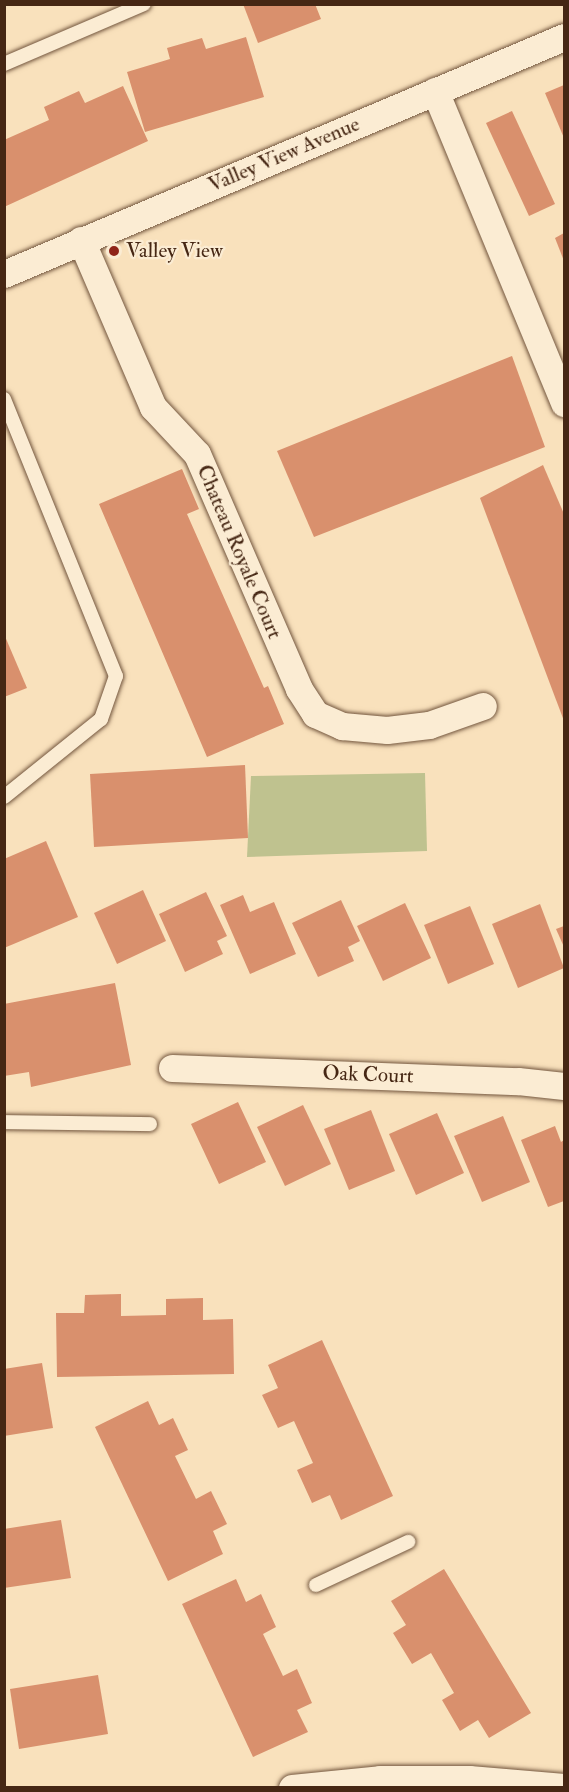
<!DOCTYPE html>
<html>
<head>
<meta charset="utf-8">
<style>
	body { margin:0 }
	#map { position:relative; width:569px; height:1792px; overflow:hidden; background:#f9e1bc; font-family:"IM FELL Double Pica",serif }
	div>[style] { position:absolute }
	.green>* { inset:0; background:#bfc28f }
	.building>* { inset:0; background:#d9906d }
	.roads { filter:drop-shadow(0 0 2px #73563e) drop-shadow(0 0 2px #73563e) }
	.service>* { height:14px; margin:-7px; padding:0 7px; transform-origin:7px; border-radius:7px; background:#fbecd3 }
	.minor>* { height:27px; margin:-13.5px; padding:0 13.5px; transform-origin:13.5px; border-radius:13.5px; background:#fbecd3 }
	.dots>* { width:16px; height:16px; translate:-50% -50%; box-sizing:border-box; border:3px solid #fbecd3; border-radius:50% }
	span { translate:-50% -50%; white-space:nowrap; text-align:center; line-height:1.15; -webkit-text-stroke:4.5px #fbecd3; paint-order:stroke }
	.street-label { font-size:21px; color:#462714 }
	.poi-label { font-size:21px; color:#462714 }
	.left { translate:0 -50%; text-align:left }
	.frame { position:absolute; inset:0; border:6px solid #462714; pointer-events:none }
</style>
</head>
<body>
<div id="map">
	<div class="green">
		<div style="clip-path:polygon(425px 773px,427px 851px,247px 857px,251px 776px)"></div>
	</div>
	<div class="building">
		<div style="clip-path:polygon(243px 4px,315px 4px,321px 19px,258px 43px)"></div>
		<div style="clip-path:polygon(246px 37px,264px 97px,145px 132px,127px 72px,170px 59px,167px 48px,202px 38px,206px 49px)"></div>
		<div style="clip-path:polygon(564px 85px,564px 138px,545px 93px)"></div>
		<div style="clip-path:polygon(123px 86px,148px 141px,4px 207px,4px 140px,49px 120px,44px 107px,79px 91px,85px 103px)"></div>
		<div style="clip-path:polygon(512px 111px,555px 204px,529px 216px,486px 123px)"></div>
		<div style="clip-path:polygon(564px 233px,564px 261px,555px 238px)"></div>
		<div style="clip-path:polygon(512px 356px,545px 447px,314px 537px,277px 451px)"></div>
		<div style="clip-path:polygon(543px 465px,564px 514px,564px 721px,480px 498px)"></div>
		<div style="clip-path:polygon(182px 469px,199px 509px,187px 514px,264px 688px,268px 686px,284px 724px,207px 757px,99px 504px)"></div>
		<div style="clip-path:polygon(4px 634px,27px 688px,4px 697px)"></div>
		<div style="clip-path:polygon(245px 765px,248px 838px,94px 847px,90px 774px)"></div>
		<div style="clip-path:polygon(46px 841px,78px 917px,4px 948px,4px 859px)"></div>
		<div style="clip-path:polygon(143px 890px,166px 941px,117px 964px,94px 913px)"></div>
		<div style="clip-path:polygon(206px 892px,227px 936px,217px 941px,223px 954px,185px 972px,159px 914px)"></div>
		<div style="clip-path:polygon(243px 895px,250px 912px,274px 902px,296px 954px,250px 974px,220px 905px)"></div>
		<div style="clip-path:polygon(341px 900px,360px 941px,348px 947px,354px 961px,318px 977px,292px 923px)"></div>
		<div style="clip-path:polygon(405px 903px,431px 958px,383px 981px,357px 926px)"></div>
		<div style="clip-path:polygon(540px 904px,564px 968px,518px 988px,492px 924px)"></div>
		<div style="clip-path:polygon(470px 906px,494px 964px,448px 984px,424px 925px)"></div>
		<div style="clip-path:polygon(564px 926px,564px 947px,556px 929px)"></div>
		<div style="clip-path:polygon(115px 983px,131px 1065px,31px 1087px,29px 1072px,4px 1076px,4px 1004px)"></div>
		<div style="clip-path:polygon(238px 1102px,266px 1162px,219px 1184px,191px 1124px)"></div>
		<div style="clip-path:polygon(303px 1105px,331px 1164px,285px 1186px,257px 1127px)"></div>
		<div style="clip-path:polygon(371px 1110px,395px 1171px,349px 1190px,324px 1129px)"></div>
		<div style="clip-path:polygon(437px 1113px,464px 1173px,416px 1195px,389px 1134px)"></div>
		<div style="clip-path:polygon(503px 1116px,530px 1182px,482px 1202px,454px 1136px)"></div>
		<div style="clip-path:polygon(555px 1126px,561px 1142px,564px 1140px,564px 1201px,548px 1207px,521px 1140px)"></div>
		<div style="clip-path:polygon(121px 1294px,121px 1316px,166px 1315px,166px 1299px,203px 1298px,203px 1320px,233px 1319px,234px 1374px,57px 1377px,56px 1313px,84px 1313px,85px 1295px)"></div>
		<div style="clip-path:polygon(322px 1340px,393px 1496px,341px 1520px,330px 1495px,312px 1503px,297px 1470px,313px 1463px,294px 1421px,278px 1428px,262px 1395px,278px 1388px,268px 1365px)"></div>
		<div style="clip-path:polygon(42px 1363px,53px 1428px,4px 1436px,4px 1369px)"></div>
		<div style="clip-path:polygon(148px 1401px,159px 1425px,173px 1418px,188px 1450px,175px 1456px,196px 1499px,211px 1491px,227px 1524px,213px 1531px,223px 1554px,168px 1581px,95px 1427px)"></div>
		<div style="clip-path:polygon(61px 1520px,71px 1578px,4px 1588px,4px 1529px)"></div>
		<div style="clip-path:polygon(444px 1569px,531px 1713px,489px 1738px,478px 1720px,460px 1731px,442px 1700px,454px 1693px,431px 1653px,412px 1664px,393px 1633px,406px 1625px,391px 1601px)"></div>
		<div style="clip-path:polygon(236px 1579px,246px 1602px,261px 1594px,276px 1627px,263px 1634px,283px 1676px,297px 1669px,312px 1703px,297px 1710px,308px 1732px,253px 1757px,182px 1604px)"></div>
		<div style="clip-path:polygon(98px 1675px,108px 1734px,19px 1749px,10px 1689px)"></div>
	</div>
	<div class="roads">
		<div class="service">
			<div style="left:4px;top:64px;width:152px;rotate:-23.2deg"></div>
			<div style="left:4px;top:399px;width:299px;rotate:68deg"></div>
			<div style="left:116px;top:676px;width:46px;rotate:109.2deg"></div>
			<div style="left:101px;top:719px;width:124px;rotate:141.2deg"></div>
			<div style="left:4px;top:1122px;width:146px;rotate:0.8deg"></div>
			<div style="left:316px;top:1585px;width:102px;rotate:-25.1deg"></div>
		</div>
		<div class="minor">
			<div style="left:435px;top:91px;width:338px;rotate:67.5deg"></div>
			<div style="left:81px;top:240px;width:182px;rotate:66.7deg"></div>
			<div style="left:153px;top:407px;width:64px;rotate:46.9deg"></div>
			<div style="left:197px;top:454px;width:256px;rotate:66.5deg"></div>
			<div style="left:299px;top:689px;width:30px;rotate:57deg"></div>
			<div style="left:315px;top:714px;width:30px;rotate:24deg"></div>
			<div style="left:342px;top:726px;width:45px;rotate:5.1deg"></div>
			<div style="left:387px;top:730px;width:42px;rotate:-6.8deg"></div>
			<div style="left:429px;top:725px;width:57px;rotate:-19.4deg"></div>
			<div style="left:4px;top:274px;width:608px;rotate:-22.94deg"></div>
			<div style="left:172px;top:1068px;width:346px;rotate:2.2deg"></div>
			<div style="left:518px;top:1081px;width:46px;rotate:6.2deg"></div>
			<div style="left:292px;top:1788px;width:88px;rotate:-5.8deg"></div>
			<div style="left:380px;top:1779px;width:89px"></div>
			<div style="left:469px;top:1779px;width:95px;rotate:4.8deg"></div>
		</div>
	</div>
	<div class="dots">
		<div style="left:114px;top:251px;background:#8f2418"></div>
	</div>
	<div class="street-label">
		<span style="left:284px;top:155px;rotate:-23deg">Valley View Avenue</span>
		<span style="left:239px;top:552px;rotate:67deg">Chateau Royale Court</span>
		<span style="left:368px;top:1075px;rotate:2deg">Oak Court</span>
	</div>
	<div class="poi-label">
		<span class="left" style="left:126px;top:251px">Valley View</span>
	</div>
	<div class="frame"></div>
</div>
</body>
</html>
